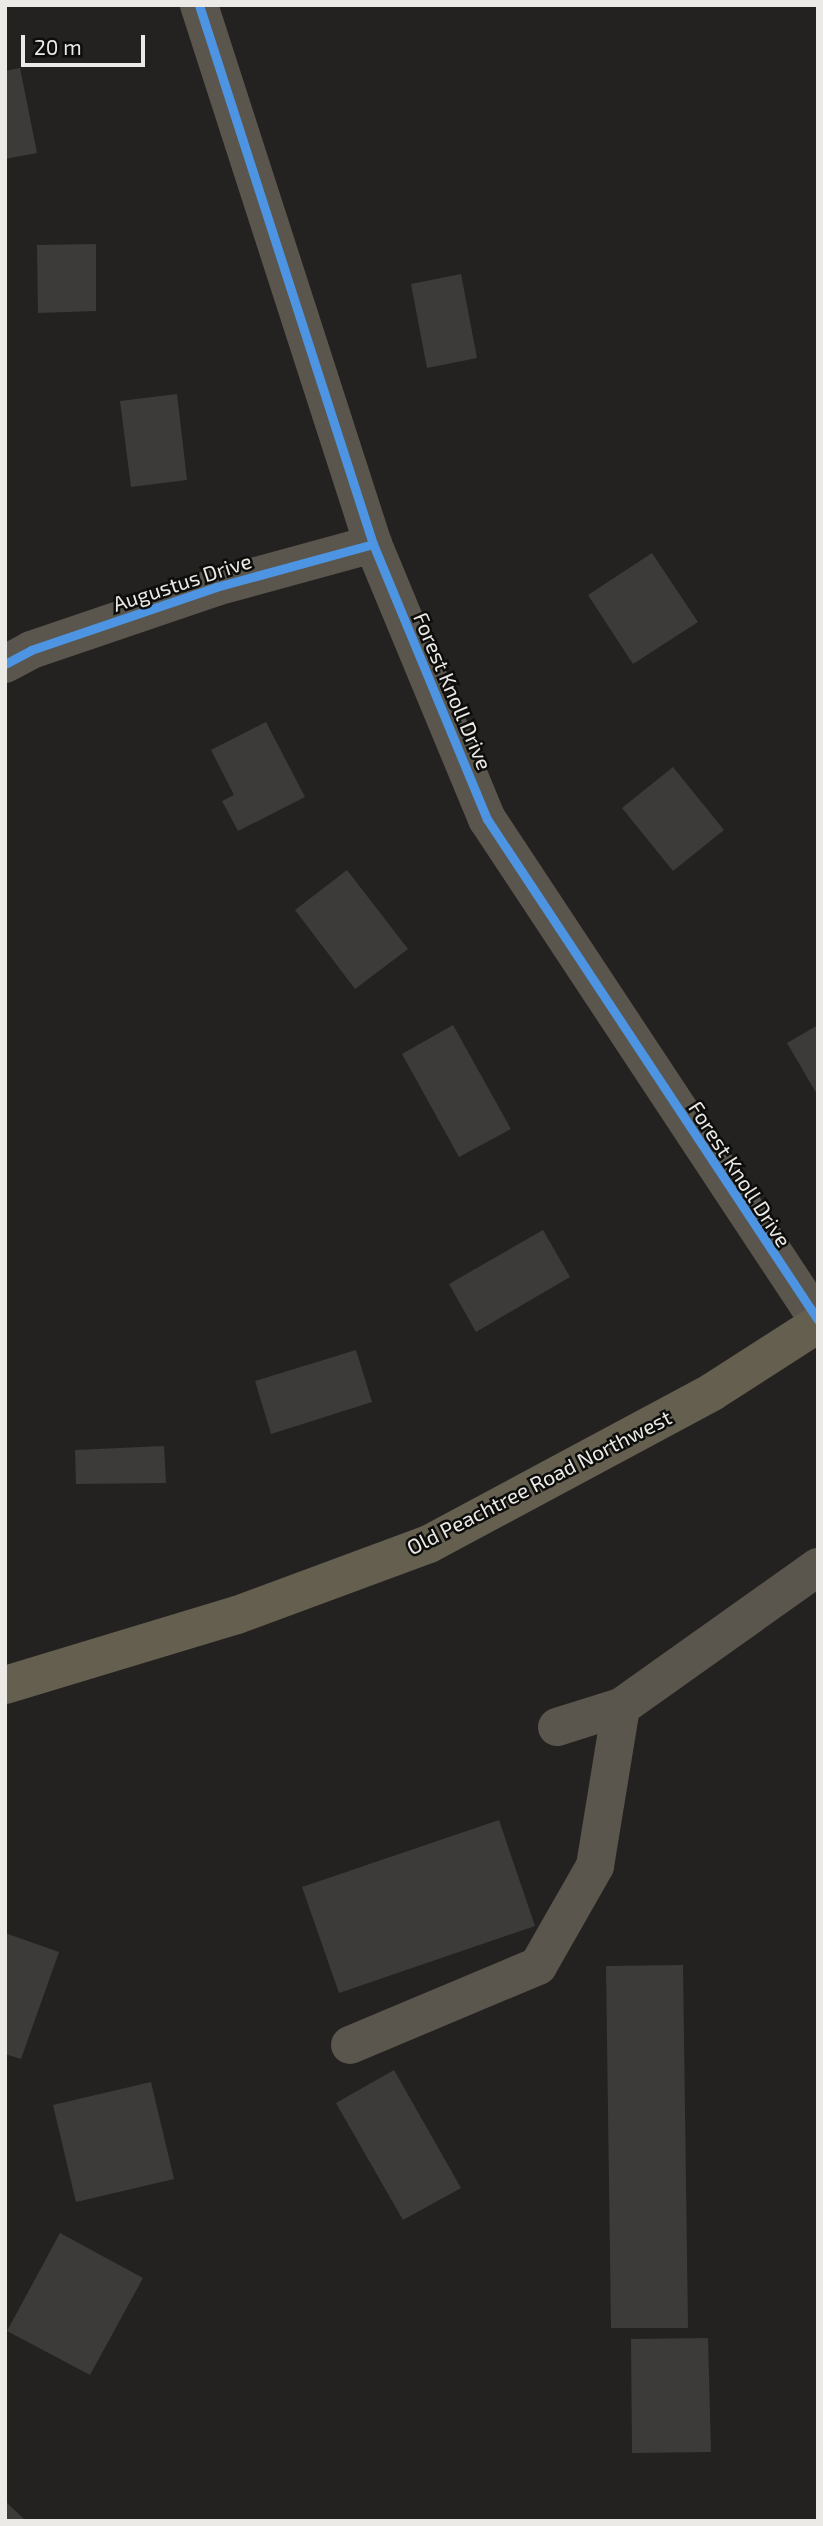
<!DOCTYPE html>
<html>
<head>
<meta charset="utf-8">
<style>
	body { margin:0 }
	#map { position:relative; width:823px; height:2526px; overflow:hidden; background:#242220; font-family:"Exo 2",sans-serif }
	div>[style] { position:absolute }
	.building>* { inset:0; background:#3c3b39 }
	.minor>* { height:38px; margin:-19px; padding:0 19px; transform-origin:19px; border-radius:19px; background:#5a564d }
	.major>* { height:38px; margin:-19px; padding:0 19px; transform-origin:19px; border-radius:19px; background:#655f50 }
	.cycleway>* { height:9px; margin:-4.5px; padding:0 4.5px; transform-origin:4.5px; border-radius:4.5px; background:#4d94e3 }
	span { translate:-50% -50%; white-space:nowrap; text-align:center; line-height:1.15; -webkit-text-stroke:5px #0d0d0b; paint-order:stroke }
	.street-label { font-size:21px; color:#ebeae7 }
	.frame { position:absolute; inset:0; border:7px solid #ebeae7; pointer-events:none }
	.scale { position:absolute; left:21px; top:35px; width:124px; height:32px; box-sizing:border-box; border:4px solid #ebeae7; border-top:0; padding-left:9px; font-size:21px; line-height:24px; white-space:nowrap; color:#ebeae7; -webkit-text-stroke:5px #0d0d0b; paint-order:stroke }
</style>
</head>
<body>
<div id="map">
	<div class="building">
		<div style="clip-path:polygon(20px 68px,37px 153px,5px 159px,5px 71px)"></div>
		<div style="clip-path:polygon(96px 244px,96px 311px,38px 313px,37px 245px)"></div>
		<div style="clip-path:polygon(461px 274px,477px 358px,427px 368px,411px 284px)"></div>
		<div style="clip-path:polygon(177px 394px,187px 480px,131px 487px,120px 401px)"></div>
		<div style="clip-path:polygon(652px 553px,698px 622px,633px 664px,588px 595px)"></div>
		<div style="clip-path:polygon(266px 722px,305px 797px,238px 831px,222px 801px,234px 795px,211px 750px)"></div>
		<div style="clip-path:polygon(673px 767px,724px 830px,673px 871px,622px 808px)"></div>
		<div style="clip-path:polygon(347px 870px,408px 949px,355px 989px,295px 910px)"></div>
		<div style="clip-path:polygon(453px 1025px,511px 1129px,459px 1157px,402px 1054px)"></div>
		<div style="clip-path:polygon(818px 1025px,818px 1096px,787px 1043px)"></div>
		<div style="clip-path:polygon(543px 1230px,570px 1277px,476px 1332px,449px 1284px)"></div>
		<div style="clip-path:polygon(356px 1350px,372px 1402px,271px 1434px,255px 1381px)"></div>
		<div style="clip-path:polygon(164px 1446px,166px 1483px,76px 1484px,75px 1450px)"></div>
		<div style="clip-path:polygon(499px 1820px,535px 1926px,339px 1993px,302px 1887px)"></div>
		<div style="clip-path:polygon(5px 1933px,59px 1952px,21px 2059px,5px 2054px)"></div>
		<div style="clip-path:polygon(683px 1965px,688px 2328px,611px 2328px,606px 1966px)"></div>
		<div style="clip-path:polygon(394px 2070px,461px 2188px,403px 2220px,336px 2103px)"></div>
		<div style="clip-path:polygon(151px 2082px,174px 2179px,76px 2202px,53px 2105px)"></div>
		<div style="clip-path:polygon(60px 2233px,143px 2278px,90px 2375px,7px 2331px)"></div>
		<div style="clip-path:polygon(708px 2338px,711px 2452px,632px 2453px,631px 2339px)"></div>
		<div style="clip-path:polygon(5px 2501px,26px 2521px,5px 2521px)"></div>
	</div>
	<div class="minor">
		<div style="left:199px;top:5px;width:566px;rotate:72.11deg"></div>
		<div style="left:373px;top:544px;width:298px;rotate:67.5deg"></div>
		<div style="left:487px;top:819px;width:600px;rotate:56.55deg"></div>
		<div style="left:5px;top:664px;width:30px;rotate:-28deg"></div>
		<div style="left:31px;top:650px;width:195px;rotate:-18.8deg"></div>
		<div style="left:216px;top:587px;width:163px;rotate:-15.3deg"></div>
		<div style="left:557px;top:1727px;width:67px;rotate:-17.4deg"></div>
		<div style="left:621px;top:1707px;width:242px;rotate:-35.4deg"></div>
		<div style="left:350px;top:2045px;width:204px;rotate:-22.8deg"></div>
		<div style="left:538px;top:1966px;width:115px;rotate:-60.3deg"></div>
		<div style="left:595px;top:1866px;width:161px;rotate:-80.7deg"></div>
	</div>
	<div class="major">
		<div style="left:5px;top:1685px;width:242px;rotate:-16.8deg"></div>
		<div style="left:237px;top:1615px;width:205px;rotate:-20.3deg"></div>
		<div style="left:429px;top:1544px;width:321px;rotate:-28.2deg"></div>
		<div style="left:712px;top:1392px;width:126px;rotate:-32.7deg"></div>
	</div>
	<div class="cycleway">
		<div style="left:199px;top:5px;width:566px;rotate:72.11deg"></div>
		<div style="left:373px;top:544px;width:298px;rotate:67.5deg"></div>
		<div style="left:487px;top:819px;width:600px;rotate:56.55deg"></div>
		<div style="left:5px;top:664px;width:30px;rotate:-28deg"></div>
		<div style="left:31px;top:650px;width:195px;rotate:-18.8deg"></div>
		<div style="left:216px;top:587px;width:163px;rotate:-15.3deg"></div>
	</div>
	<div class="street-label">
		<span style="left:182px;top:582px;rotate:-18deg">Augustus Drive</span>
		<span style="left:453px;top:691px;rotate:67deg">Forest Knoll Drive</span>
		<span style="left:740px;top:1174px;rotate:57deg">Forest Knoll Drive</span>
		<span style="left:539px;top:1482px;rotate:-27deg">Old Peachtree Road Northwest</span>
	</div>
	<div class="frame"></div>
	<div class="scale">20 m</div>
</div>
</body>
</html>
